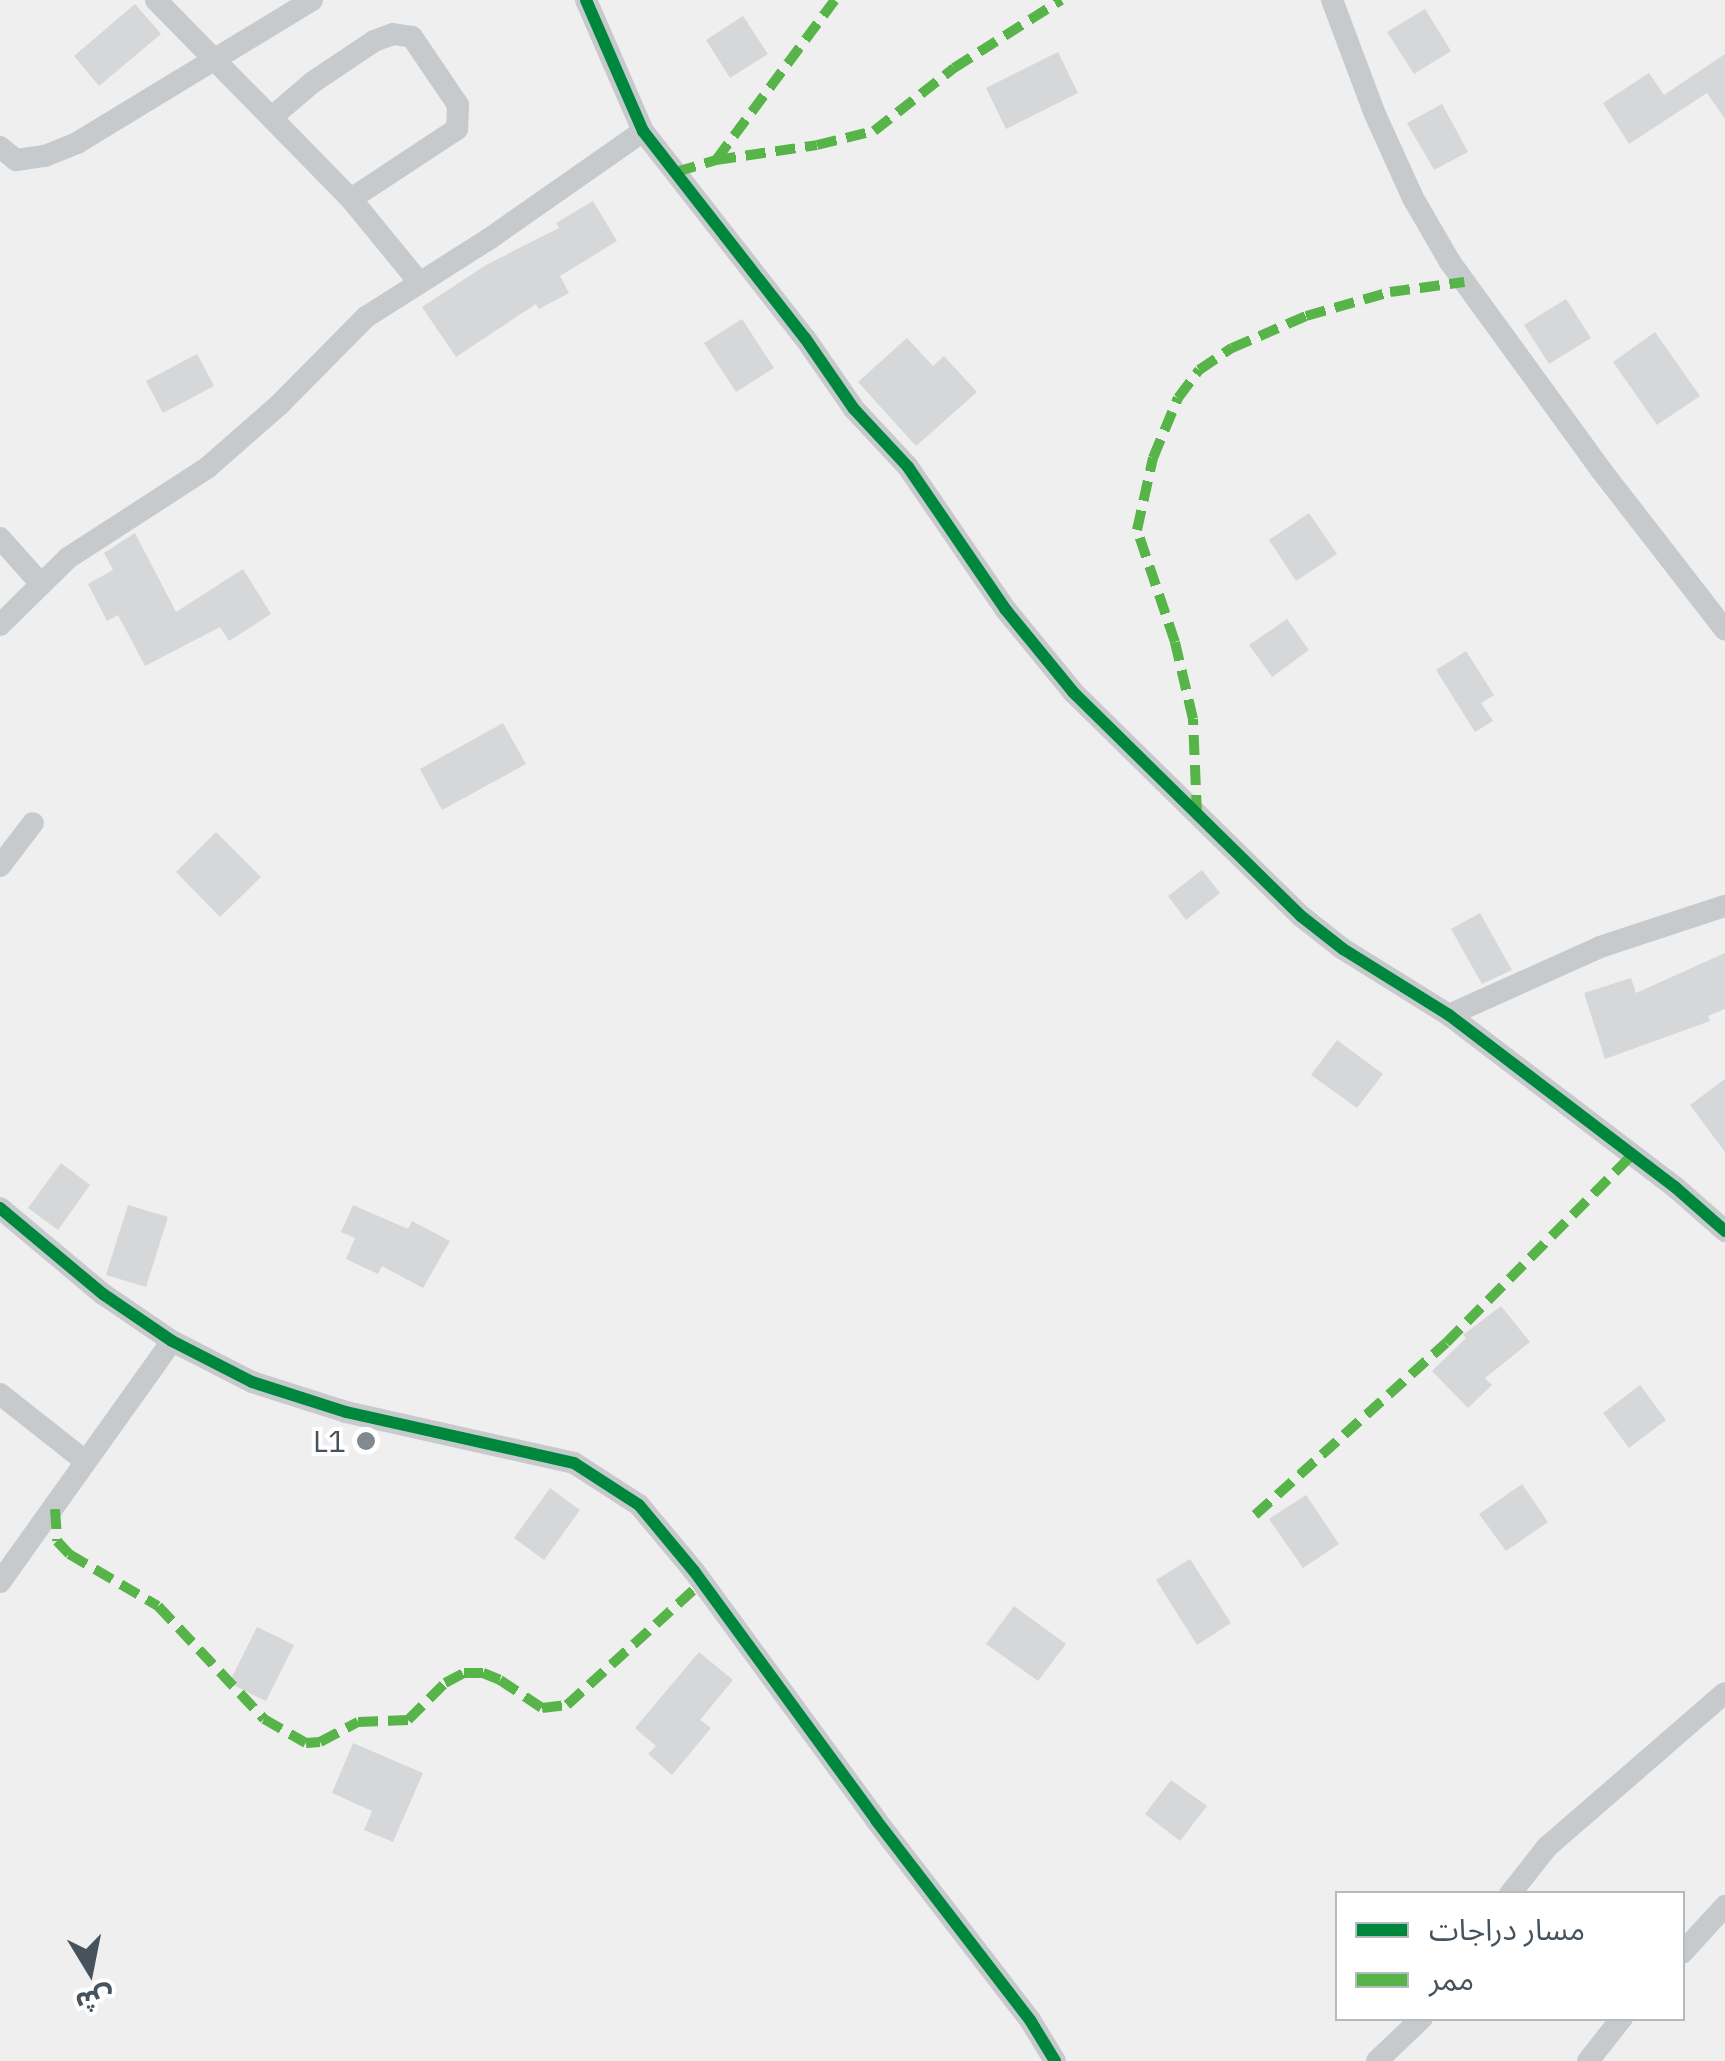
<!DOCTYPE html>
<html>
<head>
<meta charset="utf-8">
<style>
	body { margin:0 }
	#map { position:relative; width:1725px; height:2061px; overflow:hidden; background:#f0efef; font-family:"IBM Plex Sans","Noto Sans Arabic",sans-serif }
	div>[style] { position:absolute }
	.building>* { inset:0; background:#d6d7d8 }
	.street>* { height:22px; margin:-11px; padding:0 11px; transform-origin:11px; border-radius:11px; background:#c7cacc }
	.quiet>* { height:10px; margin-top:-5px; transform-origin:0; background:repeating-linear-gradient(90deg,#57b448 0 20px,transparent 0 30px) }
	.cycleway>* { height:12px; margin:-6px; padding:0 6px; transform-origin:6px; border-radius:6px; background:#00873e }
	.dots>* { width:28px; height:28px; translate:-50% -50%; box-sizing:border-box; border:5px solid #fff; border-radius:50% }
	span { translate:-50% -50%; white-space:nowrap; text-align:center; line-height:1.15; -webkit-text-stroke:8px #fff; paint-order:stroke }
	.poi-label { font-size:30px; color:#47535c }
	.right { translate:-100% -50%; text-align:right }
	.legend { position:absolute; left:1335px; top:1891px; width:350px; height:130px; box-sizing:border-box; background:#fff; border:2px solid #b5babe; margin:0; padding:12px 18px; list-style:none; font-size:30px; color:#47535c }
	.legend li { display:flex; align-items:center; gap:20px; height:50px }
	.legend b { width:50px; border:2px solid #b5babe }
	.north { position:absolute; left:40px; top:1921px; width:100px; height:100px; -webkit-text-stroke:8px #fff; paint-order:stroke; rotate:170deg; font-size:28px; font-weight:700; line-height:40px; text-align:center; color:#47535c }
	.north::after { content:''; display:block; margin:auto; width:35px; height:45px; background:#47535c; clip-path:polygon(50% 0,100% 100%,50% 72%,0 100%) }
</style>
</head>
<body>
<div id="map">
	<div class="building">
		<div style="clip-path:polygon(135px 4px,161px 34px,99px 86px,74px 56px)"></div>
		<div style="clip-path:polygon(1425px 9px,1451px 51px,1414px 74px,1387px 32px)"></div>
		<div style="clip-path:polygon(743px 16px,768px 54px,730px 78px,706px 40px)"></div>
		<div style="clip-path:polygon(1058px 52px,1078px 93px,1006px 129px,986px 88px)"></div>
		<div style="clip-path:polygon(1725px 54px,1725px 119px,1707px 93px,1629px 144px,1603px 103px,1649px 73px,1664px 95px)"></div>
		<div style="clip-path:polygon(1442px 104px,1468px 152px,1434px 170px,1407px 123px)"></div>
		<div style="clip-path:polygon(593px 201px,617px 241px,560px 276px,569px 293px,539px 309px,536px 304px,456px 357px,422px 307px,486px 265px,559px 228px,556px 223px)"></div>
		<div style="clip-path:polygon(1566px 299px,1591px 338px,1549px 364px,1524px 325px)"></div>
		<div style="clip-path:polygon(742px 319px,774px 368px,736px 392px,704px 343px)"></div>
		<div style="clip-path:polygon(1655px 332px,1700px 396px,1657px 425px,1613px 362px)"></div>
		<div style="clip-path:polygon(907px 338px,933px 366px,944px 356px,977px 392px,916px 446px,858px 382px)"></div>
		<div style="clip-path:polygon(197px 354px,214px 386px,163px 413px,146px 381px)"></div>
		<div style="clip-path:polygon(1309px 513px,1337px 554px,1296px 581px,1269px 540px)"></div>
		<div style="clip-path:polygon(135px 533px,176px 612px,243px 569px,271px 614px,229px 641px,220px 627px,145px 666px,118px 615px,107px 621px,88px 584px,113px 570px,104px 553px)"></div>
		<div style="clip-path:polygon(1287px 619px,1309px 650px,1272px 677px,1249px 645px)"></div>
		<div style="clip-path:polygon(1466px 651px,1494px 695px,1481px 703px,1493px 721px,1475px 732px,1436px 670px)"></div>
		<div style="clip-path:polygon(503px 723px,526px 764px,442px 810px,420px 769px)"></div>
		<div style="clip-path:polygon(216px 832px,261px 877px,220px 917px,176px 872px)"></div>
		<div style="clip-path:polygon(1202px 870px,1220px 893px,1186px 920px,1168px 896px)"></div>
		<div style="clip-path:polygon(1480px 913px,1512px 970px,1482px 984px,1451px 929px)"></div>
		<div style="clip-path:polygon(1725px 953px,1725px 1009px,1708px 1016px,1710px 1021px,1605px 1059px,1584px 993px,1631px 978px,1636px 993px)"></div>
		<div style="clip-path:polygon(1337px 1040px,1383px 1074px,1357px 1108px,1311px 1075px)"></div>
		<div style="clip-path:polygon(1725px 1079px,1725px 1152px,1690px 1105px)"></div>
		<div style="clip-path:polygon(61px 1163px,90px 1185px,58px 1230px,28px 1208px)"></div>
		<div style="clip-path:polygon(128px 1205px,168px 1217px,146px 1287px,106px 1275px)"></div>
		<div style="clip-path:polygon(353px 1205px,408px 1229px,412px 1221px,450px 1241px,423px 1288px,382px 1266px,378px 1274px,346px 1259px,355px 1238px,341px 1232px)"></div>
		<div style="clip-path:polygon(1501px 1306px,1530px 1342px,1485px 1378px,1492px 1385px,1468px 1408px,1432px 1371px,1466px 1338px,1463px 1335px)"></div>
		<div style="clip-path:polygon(1640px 1385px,1666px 1420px,1629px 1448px,1603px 1413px)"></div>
		<div style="clip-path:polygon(1522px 1484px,1548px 1522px,1506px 1551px,1479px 1514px)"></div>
		<div style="clip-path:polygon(550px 1488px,580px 1510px,544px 1560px,514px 1538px)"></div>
		<div style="clip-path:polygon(1306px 1495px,1339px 1544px,1303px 1568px,1269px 1519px)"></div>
		<div style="clip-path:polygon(1190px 1559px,1231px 1623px,1197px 1645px,1156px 1580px)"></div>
		<div style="clip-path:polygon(1014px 1606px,1066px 1644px,1038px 1681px,986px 1644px)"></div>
		<div style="clip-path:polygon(257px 1627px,294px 1645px,266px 1701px,229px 1683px)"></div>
		<div style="clip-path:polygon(699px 1652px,733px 1680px,700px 1720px,711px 1728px,672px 1775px,648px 1754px,656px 1746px,635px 1728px)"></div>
		<div style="clip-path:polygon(353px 1743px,423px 1773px,393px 1842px,364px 1830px,372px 1811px,332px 1793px)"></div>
		<div style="clip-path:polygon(1171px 1780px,1207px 1806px,1180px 1841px,1145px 1814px)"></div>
	</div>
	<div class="street">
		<div style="left:156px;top:0;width:279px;rotate:45.6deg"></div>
		<div style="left:351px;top:199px;width:106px;rotate:50.7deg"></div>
		<div style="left:586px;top:0;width:143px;rotate:66.5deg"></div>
		<div style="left:643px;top:131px;width:263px;rotate:52deg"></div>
		<div style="left:805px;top:338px;width:86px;rotate:55.4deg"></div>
		<div style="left:854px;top:409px;width:79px;rotate:47deg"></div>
		<div style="left:908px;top:467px;width:173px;rotate:55.6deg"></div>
		<div style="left:1006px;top:610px;width:106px;rotate:50.7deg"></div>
		<div style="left:1073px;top:692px;width:320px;rotate:44.5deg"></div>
		<div style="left:1301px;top:916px;width:53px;rotate:38.2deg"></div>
		<div style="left:1343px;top:949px;width:125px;rotate:31.9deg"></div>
		<div style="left:1449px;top:1015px;width:284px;rotate:37.3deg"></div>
		<div style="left:1675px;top:1187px;width:67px;rotate:41.3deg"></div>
		<div style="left:1332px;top:0;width:120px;rotate:69.4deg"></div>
		<div style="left:1374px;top:112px;width:94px;rotate:65.6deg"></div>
		<div style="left:1413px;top:198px;width:74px;rotate:60deg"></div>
		<div style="left:1450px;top:262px;width:257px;rotate:54deg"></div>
		<div style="left:1601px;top:470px;width:202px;rotate:52.2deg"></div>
		<div style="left:272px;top:117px;width:54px;rotate:-40.5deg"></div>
		<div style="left:313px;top:82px;width:73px;rotate:-33.9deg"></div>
		<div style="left:374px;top:41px;width:20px;rotate:-20deg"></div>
		<div style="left:393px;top:34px;width:19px;rotate:9deg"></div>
		<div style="left:412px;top:37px;width:82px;rotate:55.9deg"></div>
		<div style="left:458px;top:105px;width:24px;rotate:92deg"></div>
		<div style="left:457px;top:129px;width:127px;rotate:146.6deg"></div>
		<div style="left:0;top:147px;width:21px;rotate:39deg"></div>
		<div style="left:16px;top:160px;width:29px;rotate:-8deg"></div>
		<div style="left:45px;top:156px;width:35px;rotate:-22deg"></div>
		<div style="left:77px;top:143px;width:275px;rotate:-31.3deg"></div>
		<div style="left:0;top:538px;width:62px;rotate:48.3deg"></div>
		<div style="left:0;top:625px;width:95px;rotate:-44.6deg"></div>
		<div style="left:68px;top:558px;width:166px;rotate:-32.9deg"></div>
		<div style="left:207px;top:468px;width:96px;rotate:-41.2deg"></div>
		<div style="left:279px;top:405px;width:124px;rotate:-45.3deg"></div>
		<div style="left:366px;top:317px;width:146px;rotate:-32.4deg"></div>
		<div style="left:489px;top:239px;width:188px;rotate:-35deg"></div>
		<div style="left:0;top:866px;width:54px;rotate:-52.5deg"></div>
		<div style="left:1449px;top:1015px;width:166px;rotate:-24.2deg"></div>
		<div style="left:1600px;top:947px;width:132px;rotate:-18.2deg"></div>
		<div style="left:0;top:1208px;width:134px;rotate:39.9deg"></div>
		<div style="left:103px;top:1294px;width:83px;rotate:34.3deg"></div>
		<div style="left:172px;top:1341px;width:90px;rotate:27.1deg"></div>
		<div style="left:252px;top:1382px;width:99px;rotate:17.7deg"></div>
		<div style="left:346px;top:1412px;width:234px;rotate:12.6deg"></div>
		<div style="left:574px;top:1463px;width:77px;rotate:32.9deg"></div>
		<div style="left:639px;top:1505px;width:86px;rotate:50.2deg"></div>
		<div style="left:694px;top:1571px;width:308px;rotate:53.8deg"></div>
		<div style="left:876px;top:1820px;width:252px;rotate:52.4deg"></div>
		<div style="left:1030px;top:2020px;width:48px;rotate:58.6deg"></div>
		<div style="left:0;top:1394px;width:108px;rotate:38.2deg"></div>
		<div style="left:0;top:1582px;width:296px;rotate:-54.5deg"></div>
		<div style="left:1510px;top:1894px;width:60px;rotate:-51.8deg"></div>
		<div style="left:1547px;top:1847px;width:235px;rotate:-40.9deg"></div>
		<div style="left:1682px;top:1953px;width:64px;rotate:-47.5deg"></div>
		<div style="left:1377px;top:2061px;width:62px;rotate:-43.7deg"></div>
		<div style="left:1588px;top:2061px;width:55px;rotate:-51.7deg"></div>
	</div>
	<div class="quiet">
		<div style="left:716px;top:160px;width:199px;rotate:-53.4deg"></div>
		<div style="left:676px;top:172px;width:42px;rotate:-16.7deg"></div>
		<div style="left:716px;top:160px;width:102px;rotate:-8.4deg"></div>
		<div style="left:817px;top:145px;width:59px;rotate:-13.8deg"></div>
		<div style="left:874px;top:131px;width:102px;rotate:-38.2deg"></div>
		<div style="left:954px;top:68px;width:127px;rotate:-32.4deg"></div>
		<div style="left:1197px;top:815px;width:96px;rotate:-92.4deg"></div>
		<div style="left:1193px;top:719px;width:79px;rotate:-103.2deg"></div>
		<div style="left:1175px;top:642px;width:118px;rotate:-108.7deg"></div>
		<div style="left:1137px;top:530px;width:74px;rotate:-77.5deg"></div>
		<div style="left:1153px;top:458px;width:65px;rotate:-67.4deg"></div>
		<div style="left:1178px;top:398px;width:35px;rotate:-53deg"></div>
		<div style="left:1199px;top:370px;width:40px;rotate:-34deg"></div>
		<div style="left:1232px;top:348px;width:81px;rotate:-23.4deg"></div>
		<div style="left:1306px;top:316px;width:87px;rotate:-15.9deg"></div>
		<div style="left:1390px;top:292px;width:75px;rotate:-7.7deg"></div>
		<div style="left:55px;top:1509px;width:32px;rotate:86deg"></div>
		<div style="left:57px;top:1541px;width:18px;rotate:47deg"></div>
		<div style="left:69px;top:1554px;width:103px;rotate:30.3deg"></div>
		<div style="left:158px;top:1606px;width:155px;rotate:46.8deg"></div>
		<div style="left:264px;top:1719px;width:48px;rotate:29.7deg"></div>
		<div style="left:306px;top:1743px;width:14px;rotate:-4deg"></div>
		<div style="left:320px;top:1742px;width:43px;rotate:-27.8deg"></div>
		<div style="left:358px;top:1722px;width:50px;rotate:-2.3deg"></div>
		<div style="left:408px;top:1720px;width:52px;rotate:-45deg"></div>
		<div style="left:445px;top:1683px;width:21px;rotate:-28deg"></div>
		<div style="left:464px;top:1673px;width:19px"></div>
		<div style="left:483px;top:1673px;width:18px;rotate:22deg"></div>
		<div style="left:500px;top:1680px;width:50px;rotate:33.7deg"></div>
		<div style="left:542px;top:1708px;width:25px;rotate:-7deg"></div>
		<div style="left:567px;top:1705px;width:183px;rotate:-42.3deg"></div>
		<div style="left:1255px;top:1515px;width:257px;rotate:-42deg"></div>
		<div style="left:1446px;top:1343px;width:264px;rotate:-45.3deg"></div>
	</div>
	<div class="cycleway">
		<div style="left:586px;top:0;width:143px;rotate:66.5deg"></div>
		<div style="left:643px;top:131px;width:263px;rotate:52deg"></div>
		<div style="left:805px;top:338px;width:86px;rotate:55.4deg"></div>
		<div style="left:854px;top:409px;width:79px;rotate:47deg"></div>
		<div style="left:908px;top:467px;width:173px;rotate:55.6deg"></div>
		<div style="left:1006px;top:610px;width:106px;rotate:50.7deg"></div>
		<div style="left:1073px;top:692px;width:320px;rotate:44.5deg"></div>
		<div style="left:1301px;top:916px;width:53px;rotate:38.2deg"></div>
		<div style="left:1343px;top:949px;width:125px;rotate:31.9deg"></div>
		<div style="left:1449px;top:1015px;width:284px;rotate:37.3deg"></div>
		<div style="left:1675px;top:1187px;width:67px;rotate:41.3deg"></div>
		<div style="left:0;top:1208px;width:134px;rotate:39.9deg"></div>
		<div style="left:103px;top:1294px;width:83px;rotate:34.3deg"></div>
		<div style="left:172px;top:1341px;width:90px;rotate:27.1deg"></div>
		<div style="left:252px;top:1382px;width:99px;rotate:17.7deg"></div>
		<div style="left:346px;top:1412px;width:234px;rotate:12.6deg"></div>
		<div style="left:574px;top:1463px;width:77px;rotate:32.9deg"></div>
		<div style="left:639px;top:1505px;width:86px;rotate:50.2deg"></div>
		<div style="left:694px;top:1571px;width:308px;rotate:53.8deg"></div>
		<div style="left:876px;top:1820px;width:252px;rotate:52.4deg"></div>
		<div style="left:1030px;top:2020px;width:48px;rotate:58.6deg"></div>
	</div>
	<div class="dots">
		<div style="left:366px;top:1441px;background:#828a8f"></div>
	</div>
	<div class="poi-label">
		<span class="right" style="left:346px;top:1441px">L1</span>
	</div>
	<ul class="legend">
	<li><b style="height:12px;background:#00873e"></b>مسار دراجات</li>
	<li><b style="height:12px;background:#57b448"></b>ممر</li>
	</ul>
	<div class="north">ش</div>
</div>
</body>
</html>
